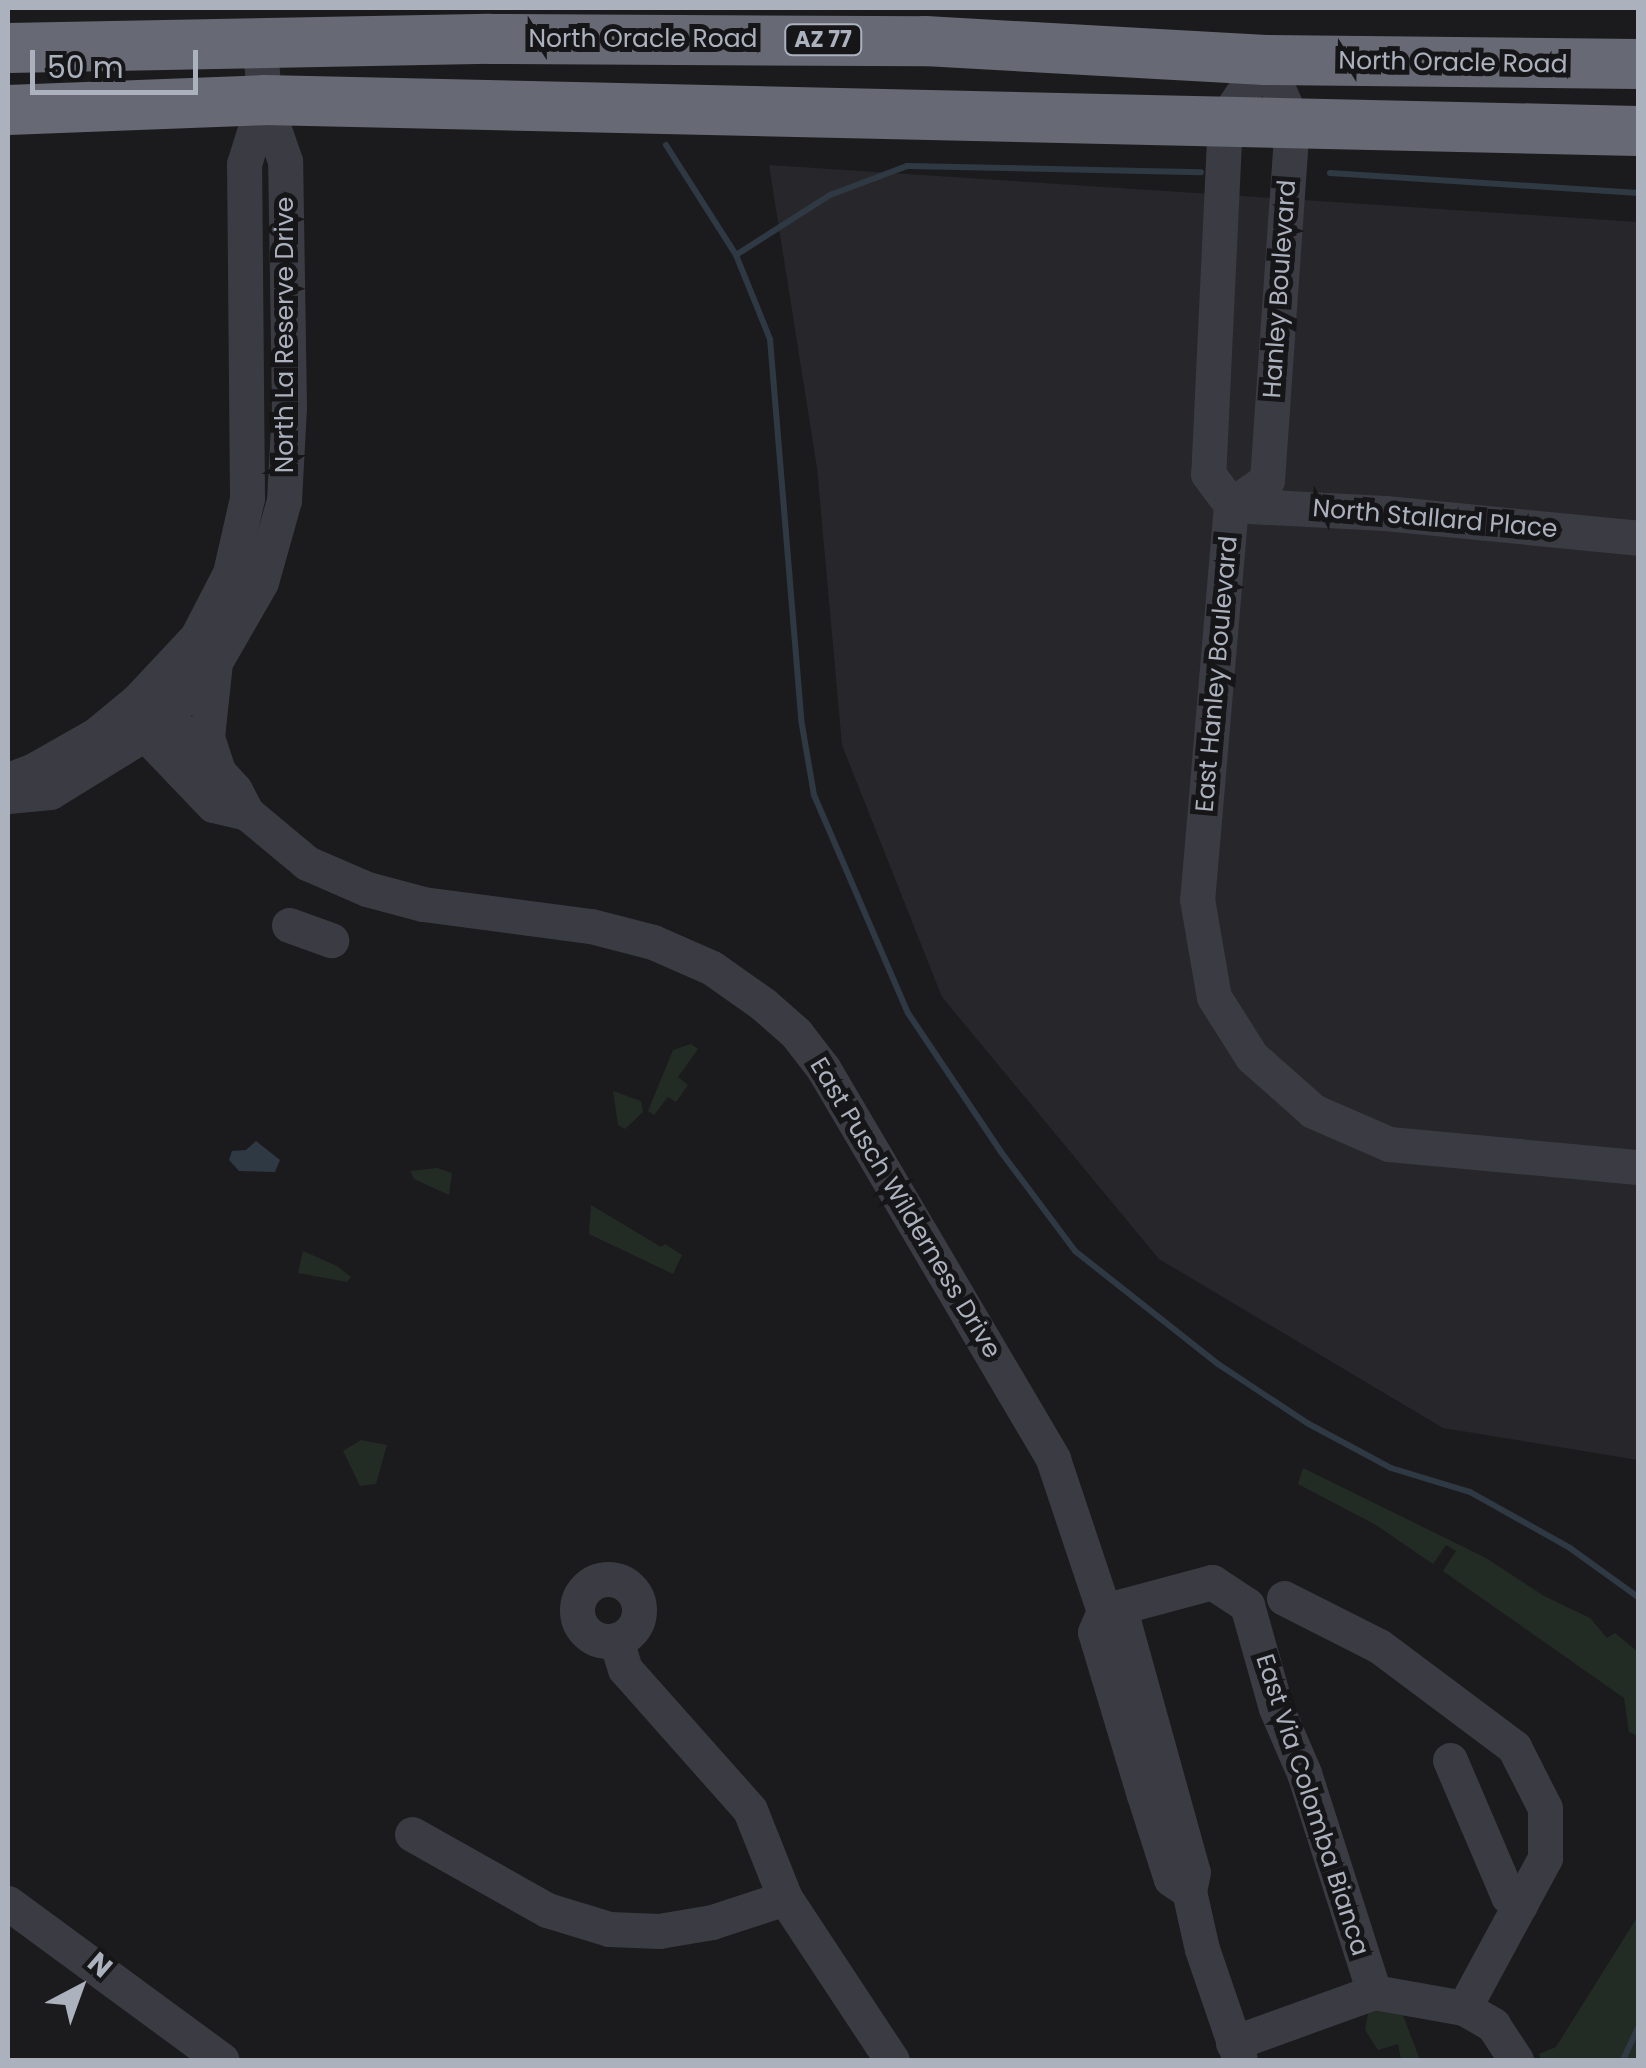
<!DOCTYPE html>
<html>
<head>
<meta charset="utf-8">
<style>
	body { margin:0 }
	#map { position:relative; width:1646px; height:2068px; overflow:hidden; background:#1b1b1d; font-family:Poppins,sans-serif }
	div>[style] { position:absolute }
	.built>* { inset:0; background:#27262a }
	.green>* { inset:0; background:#222c24 }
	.water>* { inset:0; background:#2f3943 }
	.stream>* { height:6px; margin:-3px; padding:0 3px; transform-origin:3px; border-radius:3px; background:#2f3943 }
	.minor>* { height:35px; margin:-17.5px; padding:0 17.5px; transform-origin:17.5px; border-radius:17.5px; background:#3b3c43 }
	.minor>.ring { margin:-17.5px; padding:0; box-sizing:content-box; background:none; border:35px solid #3b3c43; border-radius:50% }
	.highway>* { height:50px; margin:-25px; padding:0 25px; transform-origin:25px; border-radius:25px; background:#676a74 }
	span { translate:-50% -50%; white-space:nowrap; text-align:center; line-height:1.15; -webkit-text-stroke:10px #161618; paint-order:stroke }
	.shield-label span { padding:2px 8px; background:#161618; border:2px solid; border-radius:8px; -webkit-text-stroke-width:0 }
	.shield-label { font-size:22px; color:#acb1be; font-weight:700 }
	.street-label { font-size:25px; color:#acb1be }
	.frame { position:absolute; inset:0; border:10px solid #acb1be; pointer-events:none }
	.north { position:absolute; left:30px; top:1938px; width:100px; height:100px; -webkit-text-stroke:8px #161618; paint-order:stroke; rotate:41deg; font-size:28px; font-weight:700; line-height:40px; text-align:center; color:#acb1be }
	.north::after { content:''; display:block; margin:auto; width:35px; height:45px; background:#acb1be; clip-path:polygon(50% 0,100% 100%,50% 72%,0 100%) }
	.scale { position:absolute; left:30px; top:50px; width:168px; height:45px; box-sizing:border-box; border:5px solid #acb1be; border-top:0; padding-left:12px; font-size:30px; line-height:35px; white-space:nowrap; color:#acb1be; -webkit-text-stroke:8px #161618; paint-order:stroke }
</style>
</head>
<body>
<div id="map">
	<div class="built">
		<div style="clip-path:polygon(769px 165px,1638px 222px,1638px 1460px,1443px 1428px,1159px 1259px,942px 997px,842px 745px,817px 468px)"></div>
	</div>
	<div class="green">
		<div style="clip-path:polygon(691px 1044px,698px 1049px,678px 1077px,688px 1085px,676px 1102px,668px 1097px,654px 1115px,648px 1111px,673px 1050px)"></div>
		<div style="clip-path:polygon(613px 1091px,641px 1101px,643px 1112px,625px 1129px,618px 1125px)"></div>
		<div style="clip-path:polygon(437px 1168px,452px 1173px,449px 1195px,414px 1179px,410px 1171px)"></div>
		<div style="clip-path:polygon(591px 1205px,661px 1247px,665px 1244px,682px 1255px,673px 1274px,589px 1234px)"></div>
		<div style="clip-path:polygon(303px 1251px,337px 1266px,351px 1277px,347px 1282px,298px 1273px)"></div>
		<div style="clip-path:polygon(361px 1440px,387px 1445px,376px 1484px,360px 1486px,343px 1451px)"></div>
		<div style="clip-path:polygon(1303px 1468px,1486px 1558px,1544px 1596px,1590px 1618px,1607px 1638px,1615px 1633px,1638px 1652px,1638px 1736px,1629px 1732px,1624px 1698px,1443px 1571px,1456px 1551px,1446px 1545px,1433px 1564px,1376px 1525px,1298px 1484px)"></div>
		<div style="clip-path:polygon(1638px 1916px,1638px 2060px,1541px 2060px,1539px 2054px,1556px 2047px)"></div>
		<div style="clip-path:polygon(1369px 2008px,1401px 2010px,1420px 2060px,1401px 2060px,1398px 2044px,1378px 2050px,1365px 2030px)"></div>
	</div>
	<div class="water">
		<div style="clip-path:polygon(256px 1141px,280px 1160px,275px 1172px,239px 1171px,229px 1160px,232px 1151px,246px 1150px)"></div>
	</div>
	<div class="stream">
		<div style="left:666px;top:145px;width:130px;rotate:57.5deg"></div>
		<div style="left:736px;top:255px;width:91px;rotate:68deg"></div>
		<div style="left:770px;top:339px;width:381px;rotate:85.3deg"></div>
		<div style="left:801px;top:719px;width:77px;rotate:80.3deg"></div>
		<div style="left:814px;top:795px;width:237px;rotate:66.7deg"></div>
		<div style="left:908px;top:1013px;width:167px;rotate:56.2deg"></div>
		<div style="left:1001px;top:1152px;width:124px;rotate:53.2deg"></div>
		<div style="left:1075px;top:1251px;width:182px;rotate:38.3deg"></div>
		<div style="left:1218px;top:1364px;width:107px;rotate:33.5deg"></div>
		<div style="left:1307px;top:1423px;width:95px;rotate:28.2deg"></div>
		<div style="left:1391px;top:1468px;width:83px;rotate:16.9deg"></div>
		<div style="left:1470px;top:1492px;width:115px;rotate:29.2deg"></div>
		<div style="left:1570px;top:1548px;width:84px;rotate:35.8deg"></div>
		<div style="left:1330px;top:173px;width:309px;rotate:3.7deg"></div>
		<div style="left:736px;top:255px;width:112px;rotate:-32.6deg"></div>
		<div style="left:830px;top:195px;width:82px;rotate:-20.6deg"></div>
		<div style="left:907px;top:166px;width:294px;rotate:1.2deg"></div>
		<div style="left:1623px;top:2060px;width:35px;rotate:-65deg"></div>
	</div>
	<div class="minor">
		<div style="left:1265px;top:60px;width:71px;rotate:124.1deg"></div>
		<div style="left:1225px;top:119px;width:355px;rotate:92.7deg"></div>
		<div style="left:1208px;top:474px;width:39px;rotate:53deg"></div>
		<div style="left:1231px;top:505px;width:395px;rotate:94.9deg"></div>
		<div style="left:1197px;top:899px;width:99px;rotate:80.2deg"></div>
		<div style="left:1214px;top:997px;width:71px;rotate:57.7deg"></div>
		<div style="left:1252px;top:1057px;width:81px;rotate:41.5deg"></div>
		<div style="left:1313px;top:1111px;width:83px;rotate:23.5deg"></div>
		<div style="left:1389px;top:1144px;width:250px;rotate:5.3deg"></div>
		<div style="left:1231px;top:505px;width:44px;rotate:-34.8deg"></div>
		<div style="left:1267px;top:480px;width:361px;rotate:-86deg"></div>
		<div style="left:1292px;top:120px;width:66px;rotate:-114.2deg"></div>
		<div style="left:1231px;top:505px;width:154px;rotate:3deg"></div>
		<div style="left:1385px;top:513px;width:254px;rotate:5.6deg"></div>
		<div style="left:215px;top:662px;width:75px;rotate:96.1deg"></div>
		<div style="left:207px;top:737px;width:36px;rotate:72deg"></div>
		<div style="left:128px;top:716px;width:123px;rotate:46.3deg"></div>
		<div style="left:213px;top:805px;width:35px;rotate:13deg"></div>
		<div style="left:247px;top:813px;width:26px;rotate:-118deg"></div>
		<div style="left:235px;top:790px;width:125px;rotate:-132.4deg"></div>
		<div style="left:8px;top:780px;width:28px;rotate:-21deg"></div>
		<div style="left:34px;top:770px;width:73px;rotate:-29.7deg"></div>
		<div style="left:97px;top:734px;width:53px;rotate:-39.7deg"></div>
		<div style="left:138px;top:700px;width:86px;rotate:-46.9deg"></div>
		<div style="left:197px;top:637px;width:72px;rotate:-62.7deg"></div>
		<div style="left:230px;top:573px;width:77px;rotate:-77.2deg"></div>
		<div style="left:247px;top:498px;width:334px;rotate:-90.5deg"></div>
		<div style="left:244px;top:164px;width:67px;rotate:-72.6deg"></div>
		<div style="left:8px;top:796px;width:42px;rotate:-5.4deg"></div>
		<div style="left:50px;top:792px;width:128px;rotate:-31.6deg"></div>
		<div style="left:159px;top:725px;width:84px;rotate:-48.4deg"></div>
		<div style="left:215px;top:662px;width:92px;rotate:-60.1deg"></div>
		<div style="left:261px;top:582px;width:85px;rotate:-74.3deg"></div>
		<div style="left:284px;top:500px;width:93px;rotate:-86.9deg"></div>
		<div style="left:289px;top:407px;width:246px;rotate:-90.9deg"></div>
		<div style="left:285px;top:161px;width:65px;rotate:-109deg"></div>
		<div style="left:264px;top:100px;width:56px;rotate:-94.1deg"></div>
		<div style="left:247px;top:813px;width:78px;rotate:39.8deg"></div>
		<div style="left:307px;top:863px;width:65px;rotate:23.4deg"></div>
		<div style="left:367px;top:889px;width:58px;rotate:15deg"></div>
		<div style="left:423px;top:904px;width:169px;rotate:7.5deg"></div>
		<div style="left:591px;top:926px;width:64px;rotate:14.5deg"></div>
		<div style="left:653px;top:942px;width:64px;rotate:23.8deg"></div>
		<div style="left:712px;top:968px;width:62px;rotate:35.2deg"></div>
		<div style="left:763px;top:1004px;width:44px;rotate:41.3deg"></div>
		<div style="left:796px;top:1033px;width:44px;rotate:52.4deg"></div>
		<div style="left:823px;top:1068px;width:454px;rotate:59.5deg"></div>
		<div style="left:1053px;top:1459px;width:160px;rotate:71.5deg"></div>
		<div style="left:1104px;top:1611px;width:24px;rotate:33deg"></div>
		<div style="left:1124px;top:1624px;width:257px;rotate:74.5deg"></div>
		<div style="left:1193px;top:1872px;width:19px;rotate:102deg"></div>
		<div style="left:1189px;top:1891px;width:59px;rotate:77.4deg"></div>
		<div style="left:1202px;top:1949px;width:117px;rotate:71.1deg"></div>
		<div style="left:289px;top:925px;width:45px;rotate:19.7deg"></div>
		<div class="ring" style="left:577px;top:1579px;width:27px;height:27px"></div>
		<div style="left:1284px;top:1598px;width:106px;rotate:26.8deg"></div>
		<div style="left:1379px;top:1646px;width:169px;rotate:36.8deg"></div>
		<div style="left:1514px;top:1747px;width:68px;rotate:63.1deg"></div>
		<div style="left:1545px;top:1808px;width:50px;rotate:90deg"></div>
		<div style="left:1545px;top:1858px;width:170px;rotate:118.4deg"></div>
		<div style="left:1104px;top:1611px;width:112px;rotate:-15deg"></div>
		<div style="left:1212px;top:1582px;width:42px;rotate:33.3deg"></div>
		<div style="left:1247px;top:1605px;width:107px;rotate:74.3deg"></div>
		<div style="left:1276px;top:1708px;width:71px;rotate:66.7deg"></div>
		<div style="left:1304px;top:1773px;width:230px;rotate:72.3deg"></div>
		<div style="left:1374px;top:1992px;width:91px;rotate:10.1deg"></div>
		<div style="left:1464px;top:2008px;width:34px;rotate:30deg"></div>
		<div style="left:1493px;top:2025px;width:42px;rotate:56.7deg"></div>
		<div style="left:1104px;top:1611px;width:23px;rotate:113deg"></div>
		<div style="left:1095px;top:1632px;width:170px;rotate:73.3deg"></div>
		<div style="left:1144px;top:1795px;width:88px;rotate:72.2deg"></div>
		<div style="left:1171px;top:1879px;width:22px;rotate:34deg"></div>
		<div style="left:616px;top:1640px;width:30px;rotate:73deg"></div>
		<div style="left:625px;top:1669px;width:188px;rotate:48.4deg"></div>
		<div style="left:750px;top:1810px;width:95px;rotate:68.3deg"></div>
		<div style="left:785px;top:1898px;width:194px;rotate:56.6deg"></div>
		<div style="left:1450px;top:1760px;width:148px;rotate:66.9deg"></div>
		<div style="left:1508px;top:1896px;width:15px;rotate:37deg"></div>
		<div style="left:412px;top:1834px;width:155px;rotate:29.4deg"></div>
		<div style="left:547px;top:1910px;width:65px;rotate:17deg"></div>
		<div style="left:609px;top:1929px;width:50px;rotate:2.3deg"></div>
		<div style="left:659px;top:1931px;width:54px;rotate:-9.6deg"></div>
		<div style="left:712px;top:1922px;width:77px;rotate:-18.2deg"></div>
		<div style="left:8px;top:1903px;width:265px;rotate:36.3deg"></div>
		<div style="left:1233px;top:2043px;width:150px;rotate:-19.9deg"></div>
	</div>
	<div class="highway">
		<div style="left:8px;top:48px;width:482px;rotate:-1.1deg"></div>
		<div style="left:490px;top:39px;width:435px;rotate:0.3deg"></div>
		<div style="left:925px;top:41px;width:341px;rotate:3.2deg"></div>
		<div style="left:1265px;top:60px;width:373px;rotate:0.6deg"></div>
		<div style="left:8px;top:110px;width:256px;rotate:-2.2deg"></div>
		<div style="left:264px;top:100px;width:1374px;rotate:1.29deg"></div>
	</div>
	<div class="shield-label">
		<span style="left:823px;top:40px">AZ 77</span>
	</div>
	<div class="street-label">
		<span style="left:643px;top:39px">North Oracle Road</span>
		<span style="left:1453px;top:63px;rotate:1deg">North Oracle Road</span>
		<span style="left:1280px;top:289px;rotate:-86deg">Hanley Boulevard</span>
		<span style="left:285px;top:335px;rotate:-90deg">North La Reserve Drive</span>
		<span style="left:1435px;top:519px;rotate:5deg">North Stallard Place</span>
		<span style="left:1217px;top:674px;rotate:-85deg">East Hanley Boulevard</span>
		<span style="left:905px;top:1208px;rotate:59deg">East Pusch Wilderness Drive</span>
		<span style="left:1312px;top:1805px;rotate:72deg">East Via Colomba Bianca</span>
	</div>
	<div class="frame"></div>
	<div class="north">N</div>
	<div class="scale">50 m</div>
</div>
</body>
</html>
